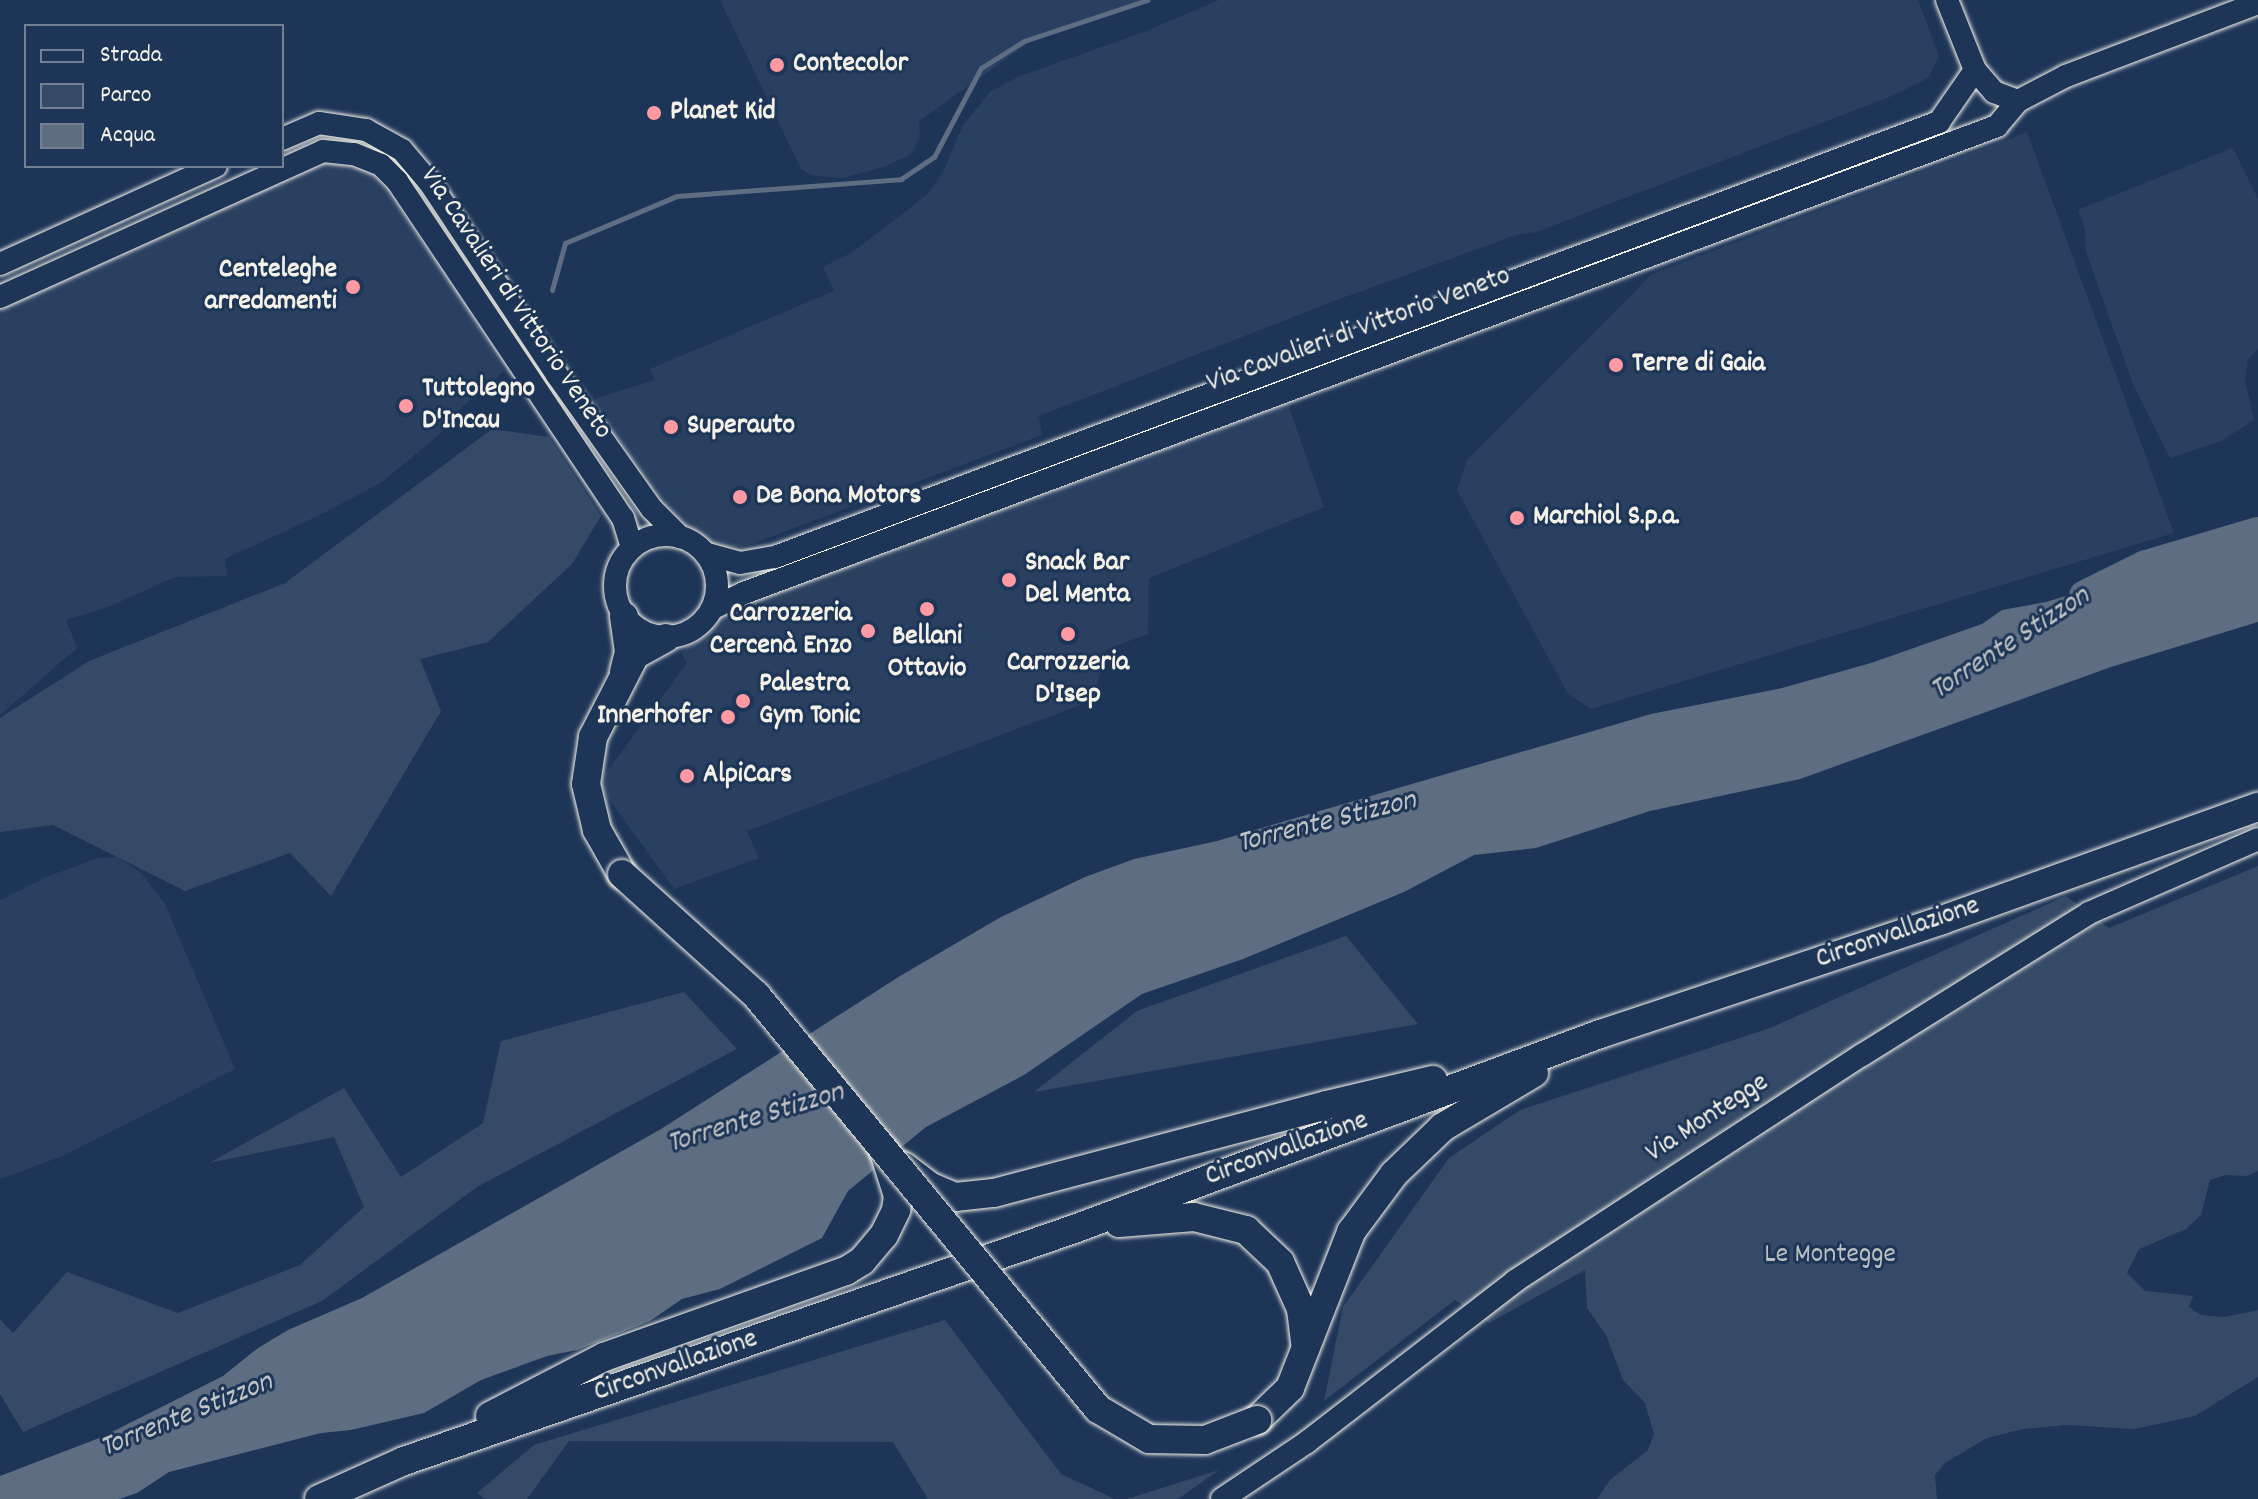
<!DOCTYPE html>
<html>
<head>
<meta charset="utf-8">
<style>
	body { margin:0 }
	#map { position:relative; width:2258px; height:1499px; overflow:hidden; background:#1d3557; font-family:Dekko,sans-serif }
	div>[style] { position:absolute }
	.built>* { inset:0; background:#2a4060 }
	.green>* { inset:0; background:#354a67 }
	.water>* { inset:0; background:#5e6d82 }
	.stream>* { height:5px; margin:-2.5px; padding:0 2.5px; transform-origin:2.5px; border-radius:2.5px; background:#5e6d82 }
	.river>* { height:32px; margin:-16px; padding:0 16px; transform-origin:16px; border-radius:16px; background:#5e6d82 }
	.roads { filter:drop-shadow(0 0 2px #f4f1e8) drop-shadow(0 0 2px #f4f1e8) }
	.secondary>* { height:22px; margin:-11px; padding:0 11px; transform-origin:11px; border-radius:11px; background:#1d3557 }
	.secondary>.ring { margin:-11px; padding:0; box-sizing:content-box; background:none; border:22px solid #1d3557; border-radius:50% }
	.highway>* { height:28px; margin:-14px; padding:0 14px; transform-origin:14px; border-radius:14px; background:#1d3557 }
	.bridges { filter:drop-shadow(0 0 2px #f4f1e8) drop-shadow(0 0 2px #f4f1e8) }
	.highway-bridge>* { height:28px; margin:-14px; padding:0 14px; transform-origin:14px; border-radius:14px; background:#1d3557 }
	.dots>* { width:22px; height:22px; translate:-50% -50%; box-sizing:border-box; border:4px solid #1d3557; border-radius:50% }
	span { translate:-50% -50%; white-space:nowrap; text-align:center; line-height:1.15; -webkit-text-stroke:6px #1d3557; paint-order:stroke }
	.poi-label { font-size:28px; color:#f4f1e8; font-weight:700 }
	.left { translate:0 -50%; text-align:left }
	.right { translate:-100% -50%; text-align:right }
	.street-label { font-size:28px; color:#f4f1e8 }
	.park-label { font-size:28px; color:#bbbfc1 }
	.water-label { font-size:30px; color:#c0c3c4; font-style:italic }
	.legend { position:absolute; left:24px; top:24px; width:260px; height:144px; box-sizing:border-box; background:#1d3557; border:2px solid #738091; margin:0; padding:10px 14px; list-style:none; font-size:24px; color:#f4f1e8 }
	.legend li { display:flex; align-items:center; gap:16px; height:40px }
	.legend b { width:40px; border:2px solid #738091 }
</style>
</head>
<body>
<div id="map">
	<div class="built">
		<div style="clip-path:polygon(720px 0,1152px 0,1034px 39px,919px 121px,920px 137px,911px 154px,884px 167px,842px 178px,811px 175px,801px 169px)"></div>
		<div style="clip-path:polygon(1219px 0,1918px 0,1939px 56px,1928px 78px,1892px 96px,1536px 232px,1516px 235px,1337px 300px,1039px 416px,1042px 435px,752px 544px,714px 551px,698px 537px,667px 504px,605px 420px,594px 402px,597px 398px,655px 380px,650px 369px,834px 291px,823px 267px,853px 252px,929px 193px,944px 170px,963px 125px,990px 92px,1020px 76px,1144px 32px)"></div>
		<div style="clip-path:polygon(2027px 132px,2174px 533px,1591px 709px,1568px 694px,1457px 490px,1467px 460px,1652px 274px)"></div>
		<div style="clip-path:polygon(2233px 148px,2258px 199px,2258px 349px,2248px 359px,2245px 380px,2254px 420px,2221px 441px,2170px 458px,2133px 384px,2086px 252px,2085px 229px,2078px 210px)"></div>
		<div style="clip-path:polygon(316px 159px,353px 164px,369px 172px,384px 188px,459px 294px,504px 371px,460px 409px,441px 433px,382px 482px,324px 513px,225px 559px,227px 576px,175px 577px,108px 607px,66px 620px,77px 648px,0 715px,0 303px)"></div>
		<div style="clip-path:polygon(1286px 399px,1324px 507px,1149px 578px,1148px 634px,1105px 650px,1097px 685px,1092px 687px,1096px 699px,747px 831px,759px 858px,674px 889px,598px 784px,687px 663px,682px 654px,696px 636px,718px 618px,772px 591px)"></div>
		<div style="clip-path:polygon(118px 857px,142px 874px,165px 904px,235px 1069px,63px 1156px,0 1179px,0 900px,46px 877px,98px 858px)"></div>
	</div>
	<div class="green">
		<div style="clip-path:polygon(492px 429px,549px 437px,601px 516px,572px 564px,488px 642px,420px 659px,441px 711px,331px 896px,290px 853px,185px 891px,53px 825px,0 832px,0 718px,89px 661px,285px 583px)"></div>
		<div style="clip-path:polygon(2258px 866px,2258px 1171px,2247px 1176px,2226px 1175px,2210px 1180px,2201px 1215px,2186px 1229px,2139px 1249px,2127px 1273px,2145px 1291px,2193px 1296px,2189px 1307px,2201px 1315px,2224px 1317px,2258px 1310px,2258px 1377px,2195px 1416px,2134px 1429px,2067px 1425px,2023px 1429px,1987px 1438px,1945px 1463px,1935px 1475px,1937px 1499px,1597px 1499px,1610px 1480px,1648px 1450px,1654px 1434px,1645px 1403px,1623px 1380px,1606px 1335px,1587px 1308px,1585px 1270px,1489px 1323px,1455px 1300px,1324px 1401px,1343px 1307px,1449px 1158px,1520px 1110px,1770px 1028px,2066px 896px,2109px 928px)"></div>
		<div style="clip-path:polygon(1346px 936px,1418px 1024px,1034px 1092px,1137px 1011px)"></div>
		<div style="clip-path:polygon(684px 992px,737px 1049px,477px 1187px,322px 1301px,23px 1432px,0 1394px,0 1319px,13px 1333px,67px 1272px,178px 1313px,300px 1265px,364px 1207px,334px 1137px,209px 1163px,344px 1088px,401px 1177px,483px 1123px,501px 1041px)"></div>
		<div style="clip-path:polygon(945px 1320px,1061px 1474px,1115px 1499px,928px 1499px,893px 1442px,569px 1441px,527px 1499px,485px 1499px,477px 1493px,534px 1445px)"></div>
		<div style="clip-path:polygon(1219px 1470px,1178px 1499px,1127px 1499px)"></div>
	</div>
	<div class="water">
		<div style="clip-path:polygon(2258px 527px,2258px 622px,2111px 667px,1800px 779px,1650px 811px,1536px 848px,1474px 855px,1404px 892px,1243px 959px,1142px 994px,1024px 1075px,926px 1127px,848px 1191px,822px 1238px,720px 1289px,682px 1299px,650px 1321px,577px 1350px,547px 1356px,481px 1380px,424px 1413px,351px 1430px,321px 1433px,169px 1472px,137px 1493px,119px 1499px,0 1499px,0 1476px,102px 1437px,223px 1376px,258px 1348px,288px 1330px,362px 1298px,661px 1129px,900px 976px,1001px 917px,1085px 877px,1134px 859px,1217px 841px,1651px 714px,1782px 688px,1871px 663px,1982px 624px,2002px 610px,2046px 602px,2177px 562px,2206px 551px,2238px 532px)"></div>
	</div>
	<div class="stream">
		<div style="left:552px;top:290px;width:49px;rotate:-74.5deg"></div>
		<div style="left:565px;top:243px;width:121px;rotate:-22.8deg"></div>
		<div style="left:677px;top:196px;width:225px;rotate:-4.3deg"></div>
		<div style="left:901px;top:179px;width:40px;rotate:-34deg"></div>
		<div style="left:934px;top:157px;width:101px;rotate:-62.2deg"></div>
		<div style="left:981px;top:68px;width:51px;rotate:-32.1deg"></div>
		<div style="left:1024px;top:41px;width:130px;rotate:-18.4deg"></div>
	</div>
	<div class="river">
		<div style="left:2085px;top:596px;width:68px;rotate:-26.2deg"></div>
		<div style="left:2146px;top:566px;width:117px;rotate:-16.4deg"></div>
	</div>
	<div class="roads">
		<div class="secondary">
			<div style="left:1947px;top:0;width:75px;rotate:68.2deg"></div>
			<div style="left:1975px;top:70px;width:29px;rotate:49deg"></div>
			<div style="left:1994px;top:92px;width:26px;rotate:21deg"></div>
			<div style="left:282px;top:139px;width:40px;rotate:-23.4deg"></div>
			<div style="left:319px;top:123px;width:48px;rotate:8.5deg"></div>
			<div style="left:366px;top:130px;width:41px;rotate:29.1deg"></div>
			<div style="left:402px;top:150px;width:43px;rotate:49.7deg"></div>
			<div style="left:430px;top:183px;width:230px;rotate:56.5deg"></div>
			<div style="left:557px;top:375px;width:164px;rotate:54.7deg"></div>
			<div style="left:652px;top:509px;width:40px;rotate:45deg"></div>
			<div style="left:0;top:264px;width:237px;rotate:-24.4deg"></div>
			<div style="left:0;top:297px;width:354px;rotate:-24.3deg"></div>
			<div style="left:323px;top:151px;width:31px;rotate:6deg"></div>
			<div style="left:354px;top:154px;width:29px;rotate:22deg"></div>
			<div style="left:381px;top:165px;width:23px;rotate:45deg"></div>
			<div style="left:397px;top:181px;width:406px;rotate:56.2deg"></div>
			<div style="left:623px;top:518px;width:30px;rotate:73deg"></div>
			<div class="ring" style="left:615px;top:535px;width:80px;height:80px"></div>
			<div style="left:707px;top:554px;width:34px;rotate:15deg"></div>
			<div style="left:740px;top:563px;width:36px;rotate:-10deg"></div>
			<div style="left:775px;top:557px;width:1243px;rotate:-20.49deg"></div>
			<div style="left:1939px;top:122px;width:63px;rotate:-55.3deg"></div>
			<div style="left:713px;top:608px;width:34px;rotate:-26deg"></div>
			<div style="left:744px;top:593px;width:1337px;rotate:-20.44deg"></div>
			<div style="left:1997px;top:126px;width:33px;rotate:-50deg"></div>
			<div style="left:2018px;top:101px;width:54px;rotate:-27.5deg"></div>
			<div style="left:2066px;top:76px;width:205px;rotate:-20.8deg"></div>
			<div style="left:1222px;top:1499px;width:102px;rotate:-33.8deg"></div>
			<div style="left:1307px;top:1442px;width:263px;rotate:-37.7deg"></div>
			<div style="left:1515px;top:1281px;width:414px;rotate:-33.1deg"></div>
			<div style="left:1862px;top:1055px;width:268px;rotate:-32deg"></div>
			<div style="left:2089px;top:913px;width:184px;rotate:-23.6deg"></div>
		</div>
		<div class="highway">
			<div style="left:624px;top:672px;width:21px;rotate:-76deg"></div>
			<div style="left:629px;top:652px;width:36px;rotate:-98deg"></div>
			<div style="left:622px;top:874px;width:51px;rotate:-119.6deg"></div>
			<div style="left:597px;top:830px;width:47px;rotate:-103.4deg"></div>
			<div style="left:586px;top:784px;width:48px;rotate:-81.5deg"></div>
			<div style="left:593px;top:737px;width:92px;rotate:-62.9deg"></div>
			<div style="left:635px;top:655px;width:35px;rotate:-29deg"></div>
			<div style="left:903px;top:1166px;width:35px;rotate:37deg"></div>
			<div style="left:931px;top:1187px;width:26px;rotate:23deg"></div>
			<div style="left:955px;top:1197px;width:39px;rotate:-6deg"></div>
			<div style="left:994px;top:1193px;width:344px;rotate:-14.8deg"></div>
			<div style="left:1327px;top:1105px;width:109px;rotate:-13.3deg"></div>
			<div style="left:1119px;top:1223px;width:75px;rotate:-4.6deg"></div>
			<div style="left:1194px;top:1217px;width:54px;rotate:14deg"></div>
			<div style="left:1246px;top:1230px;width:47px;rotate:43.3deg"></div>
			<div style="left:1280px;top:1262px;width:51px;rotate:65.9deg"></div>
			<div style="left:1301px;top:1309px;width:35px;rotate:83deg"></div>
			<div style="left:490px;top:1416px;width:128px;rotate:-27.4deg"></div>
			<div style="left:604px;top:1357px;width:257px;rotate:-19.6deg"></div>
			<div style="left:846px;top:1271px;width:19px;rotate:-32deg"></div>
			<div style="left:862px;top:1261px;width:34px;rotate:-50deg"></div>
			<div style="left:884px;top:1235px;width:28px;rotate:-64deg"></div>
			<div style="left:896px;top:1210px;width:14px;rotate:-82deg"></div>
			<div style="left:898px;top:1196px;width:46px;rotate:-107.7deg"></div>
			<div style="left:1257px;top:1420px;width:46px;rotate:-44.1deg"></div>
			<div style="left:1290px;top:1388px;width:168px;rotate:-68.6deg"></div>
			<div style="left:1351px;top:1232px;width:72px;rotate:-53.4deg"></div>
			<div style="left:1394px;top:1174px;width:68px;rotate:-43.8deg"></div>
			<div style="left:1443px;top:1127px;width:106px;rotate:-30.7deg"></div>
			<div style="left:319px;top:1499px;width:93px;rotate:-24.1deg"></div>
			<div style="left:404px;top:1461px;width:709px;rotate:-19.1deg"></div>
			<div style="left:1074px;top:1229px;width:561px;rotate:-20.34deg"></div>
			<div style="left:1600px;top:1034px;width:360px;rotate:-18.4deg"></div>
			<div style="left:1942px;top:920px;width:336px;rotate:-19.7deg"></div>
		</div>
	</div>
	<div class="bridges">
		<div class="highway-bridge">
			<div style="left:622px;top:874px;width:181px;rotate:42.1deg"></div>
			<div style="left:756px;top:995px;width:537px;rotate:50.44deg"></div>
			<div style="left:1098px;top:1409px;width:59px;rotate:30.5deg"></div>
			<div style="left:1149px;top:1439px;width:56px;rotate:1deg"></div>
			<div style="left:1205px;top:1440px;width:56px;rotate:-21deg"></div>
		</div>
	</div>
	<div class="dots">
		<div style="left:777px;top:65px;background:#ff9aa2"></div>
		<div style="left:654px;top:113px;background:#ff9aa2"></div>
		<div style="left:353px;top:287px;background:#ff9aa2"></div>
		<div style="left:1616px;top:365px;background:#ff9aa2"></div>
		<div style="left:406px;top:406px;background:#ff9aa2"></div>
		<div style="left:671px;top:427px;background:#ff9aa2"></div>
		<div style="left:740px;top:497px;background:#ff9aa2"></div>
		<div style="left:1517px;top:518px;background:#ff9aa2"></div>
		<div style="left:1009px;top:580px;background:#ff9aa2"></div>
		<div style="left:927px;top:609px;background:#ff9aa2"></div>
		<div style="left:868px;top:631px;background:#ff9aa2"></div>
		<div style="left:1068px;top:634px;background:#ff9aa2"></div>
		<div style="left:743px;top:701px;background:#ff9aa2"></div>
		<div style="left:728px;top:717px;background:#ff9aa2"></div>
		<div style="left:687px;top:776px;background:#ff9aa2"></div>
	</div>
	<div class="poi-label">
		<span class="left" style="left:793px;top:65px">Contecolor</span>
		<span class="left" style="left:670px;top:113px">Planet Kid</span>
		<span class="right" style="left:337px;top:287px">Centeleghe<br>arredamenti</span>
		<span class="left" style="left:1632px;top:365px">Terre di Gaia</span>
		<span class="left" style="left:422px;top:406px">Tuttolegno<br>D'Incau</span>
		<span class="left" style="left:687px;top:427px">Superauto</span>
		<span class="left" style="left:756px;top:497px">De Bona Motors</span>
		<span class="left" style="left:1533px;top:518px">Marchiol S.p.a.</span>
		<span class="left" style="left:1025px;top:580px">Snack Bar<br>Del Menta</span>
		<span class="right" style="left:852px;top:631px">Carrozzeria<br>Cercenà Enzo</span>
		<span style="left:927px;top:654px">Bellani<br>Ottavio</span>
		<span style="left:1068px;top:680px">Carrozzeria<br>D'Isep</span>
		<span class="left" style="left:759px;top:701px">Palestra<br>Gym Tonic</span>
		<span class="right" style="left:712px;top:717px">Innerhofer</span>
		<span class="left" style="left:703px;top:776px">AlpiCars</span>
	</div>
	<div class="street-label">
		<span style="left:515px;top:304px;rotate:56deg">Via Cavalieri di Vittorio Veneto</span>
		<span style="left:1359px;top:331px;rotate:-20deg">Via Cavalieri di Vittorio Veneto</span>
		<span style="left:1898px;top:934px;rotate:-19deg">Circonvallazione</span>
		<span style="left:1708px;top:1119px;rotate:-33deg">Via Montegge</span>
		<span style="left:1287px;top:1150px;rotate:-20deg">Circonvallazione</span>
		<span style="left:676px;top:1367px;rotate:-19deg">Circonvallazione</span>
	</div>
	<div class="park-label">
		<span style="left:1830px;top:1256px">Le Montegge</span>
	</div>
	<div class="water-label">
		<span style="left:2011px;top:645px;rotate:-33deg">Torrente Stizzon</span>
		<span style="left:1327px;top:824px;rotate:-14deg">Torrente Stizzon</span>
		<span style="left:756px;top:1120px;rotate:-17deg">Torrente Stizzon</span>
		<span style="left:187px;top:1417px;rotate:-22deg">Torrente Stizzon</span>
	</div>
	<ul class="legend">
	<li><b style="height:10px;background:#1d3557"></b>Strada</li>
	<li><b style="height:22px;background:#354a67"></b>Parco</li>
	<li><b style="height:22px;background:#5e6d82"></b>Acqua</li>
	</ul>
</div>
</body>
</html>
